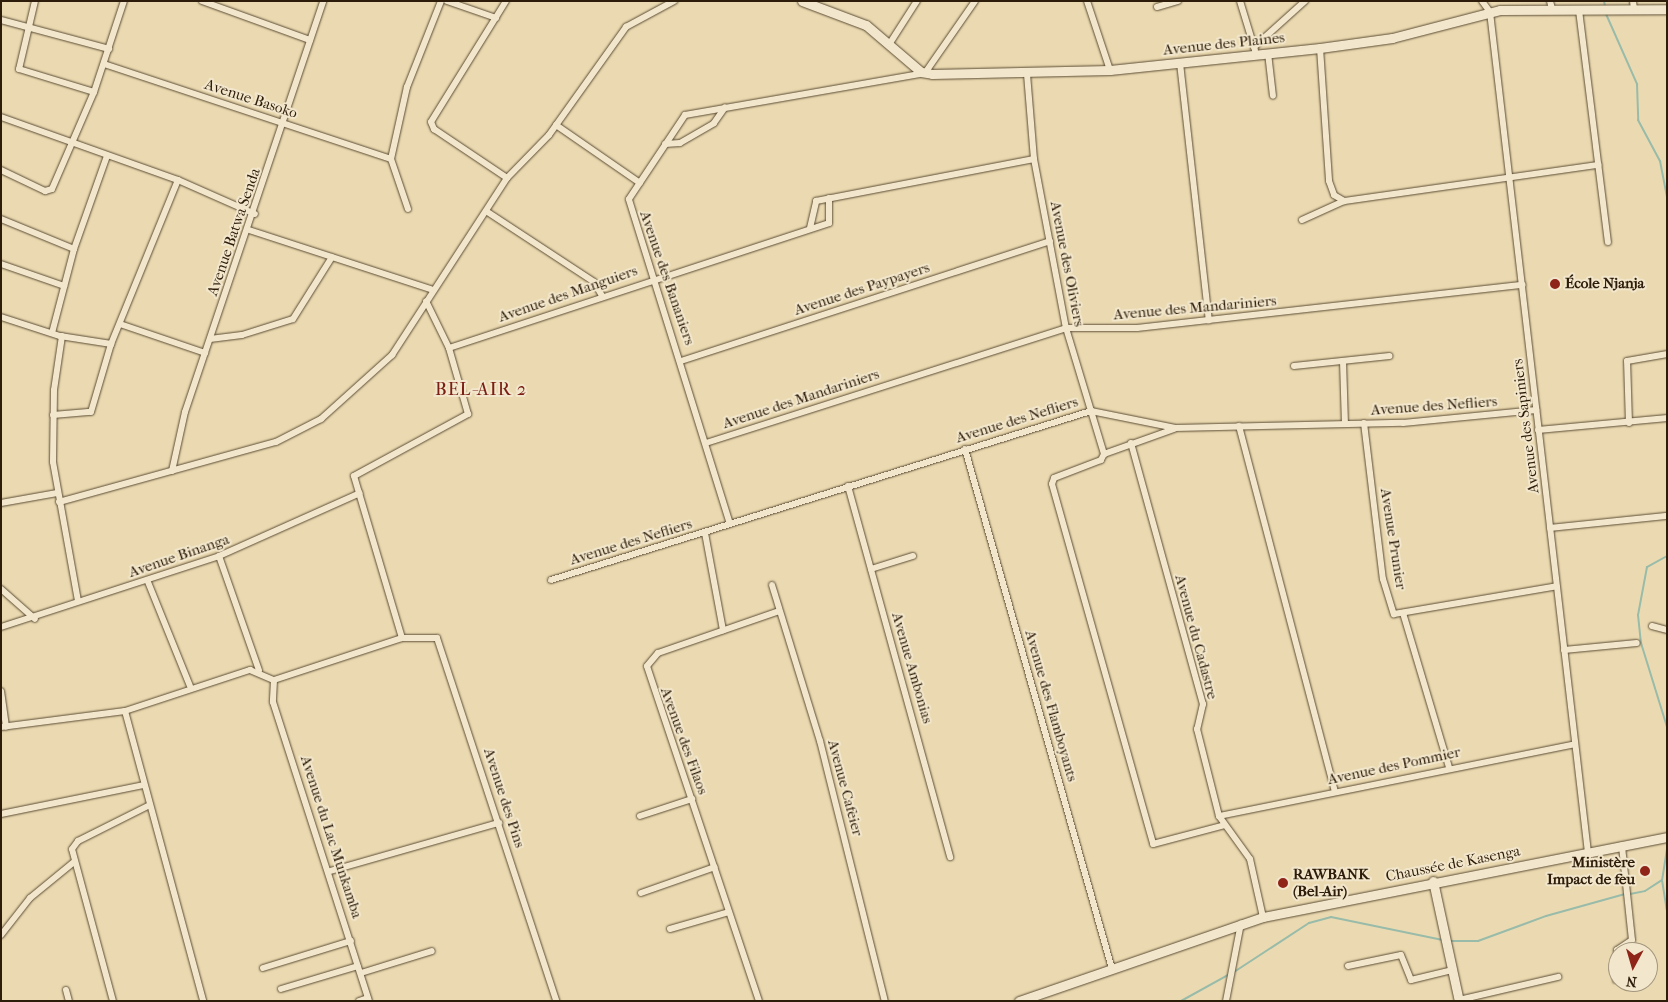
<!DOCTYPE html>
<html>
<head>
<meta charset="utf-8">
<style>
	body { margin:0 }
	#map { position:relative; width:1668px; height:1002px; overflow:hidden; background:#ebdab1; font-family:"IM FELL French Canon",serif }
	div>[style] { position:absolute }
	.stream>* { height:2px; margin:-1px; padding:0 1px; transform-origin:1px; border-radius:1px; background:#99bba9 }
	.roads { filter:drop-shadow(0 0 1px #5c4c34) drop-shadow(0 0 1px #5c4c34) }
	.street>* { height:6px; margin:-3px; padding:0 3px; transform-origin:3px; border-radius:3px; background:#f2e7cc }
	.secondary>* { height:9px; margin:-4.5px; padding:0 4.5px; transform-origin:4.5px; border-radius:4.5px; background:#f2e7cc }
	.dots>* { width:14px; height:14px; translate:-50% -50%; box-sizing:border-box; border:2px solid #f2e7cc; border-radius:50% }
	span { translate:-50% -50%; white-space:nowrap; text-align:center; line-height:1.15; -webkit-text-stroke:4px #f2e7cc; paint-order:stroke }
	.street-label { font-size:15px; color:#2d1c0a }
	.poi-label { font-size:15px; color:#2d1c0a; font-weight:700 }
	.left { translate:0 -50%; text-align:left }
	.right { translate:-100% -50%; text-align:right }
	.quarter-label { font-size:18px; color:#7a1f14; letter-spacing:1px }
	.frame { position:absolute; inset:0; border:2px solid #2d1c0a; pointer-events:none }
	.north { position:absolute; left:1608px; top:942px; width:50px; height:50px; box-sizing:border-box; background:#f2e7cc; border:1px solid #a3967e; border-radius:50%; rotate:186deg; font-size:14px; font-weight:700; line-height:20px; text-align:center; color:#2d1c0a }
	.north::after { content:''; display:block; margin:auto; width:18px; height:22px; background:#8f2418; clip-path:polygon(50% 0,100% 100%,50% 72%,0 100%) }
</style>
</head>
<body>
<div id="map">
	<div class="stream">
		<div style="left:1604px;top:1px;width:5px;rotate:79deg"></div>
		<div style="left:1606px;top:14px;width:77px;rotate:66.1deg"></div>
		<div style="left:1637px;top:84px;width:36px;rotate:88deg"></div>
		<div style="left:1638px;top:120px;width:47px;rotate:61.8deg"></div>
		<div style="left:1660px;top:161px;width:36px;rotate:79deg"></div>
		<div style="left:1667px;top:556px;width:23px;rotate:151deg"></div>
		<div style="left:1647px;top:567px;width:49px;rotate:100.6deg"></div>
		<div style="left:1638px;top:615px;width:28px;rotate:84deg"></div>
		<div style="left:1641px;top:643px;width:88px;rotate:72.8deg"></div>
		<div style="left:1667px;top:849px;width:31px;rotate:99deg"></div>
		<div style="left:1662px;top:880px;width:30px;rotate:81deg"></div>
		<div style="left:1630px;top:894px;width:15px;rotate:-11deg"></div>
		<div style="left:1645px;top:891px;width:20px;rotate:-33deg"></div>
		<div style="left:1450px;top:941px;width:28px"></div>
		<div style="left:1478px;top:941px;width:72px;rotate:-20.2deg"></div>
		<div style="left:1546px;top:916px;width:82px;rotate:-15.6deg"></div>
		<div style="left:1234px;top:972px;width:90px;rotate:-33.2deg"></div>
		<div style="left:1309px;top:923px;width:23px;rotate:-15deg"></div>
		<div style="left:1331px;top:917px;width:114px;rotate:11.6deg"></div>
		<div style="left:1181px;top:1001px;width:56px;rotate:-28.9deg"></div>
	</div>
	<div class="roads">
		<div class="street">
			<div style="left:35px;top:1px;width:70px;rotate:103.2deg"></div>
			<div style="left:19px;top:69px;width:78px;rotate:17deg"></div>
			<div style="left:202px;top:1px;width:115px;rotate:19.9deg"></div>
			<div style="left:447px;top:1px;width:52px;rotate:19.1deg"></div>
			<div style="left:506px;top:1px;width:142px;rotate:121.8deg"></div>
			<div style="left:431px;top:122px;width:8px;rotate:67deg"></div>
			<div style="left:434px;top:129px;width:88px;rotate:33.9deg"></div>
			<div style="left:1087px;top:1px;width:73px;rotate:71.6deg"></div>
			<div style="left:1240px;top:1px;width:51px;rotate:73deg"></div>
			<div style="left:1482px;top:1px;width:14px;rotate:54deg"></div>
			<div style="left:1490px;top:12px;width:846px;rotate:83.35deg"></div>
			<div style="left:1550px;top:1px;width:8px;rotate:76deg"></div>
			<div style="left:1633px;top:1px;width:8px;rotate:83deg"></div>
			<div style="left:1157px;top:7px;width:22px;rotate:-16deg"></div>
			<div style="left:1579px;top:10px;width:234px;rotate:82.9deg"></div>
			<div style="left:1px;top:20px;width:112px;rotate:15deg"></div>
			<div style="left:890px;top:43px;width:50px;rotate:-57.3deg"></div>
			<div style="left:1254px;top:47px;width:69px;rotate:-42deg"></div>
			<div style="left:1320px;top:48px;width:133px;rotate:86.1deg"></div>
			<div style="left:1329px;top:181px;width:15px;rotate:70deg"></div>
			<div style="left:1334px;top:195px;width:12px;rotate:31deg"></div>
			<div style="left:1268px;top:53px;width:43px;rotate:83.4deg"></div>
			<div style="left:1180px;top:63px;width:259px;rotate:83.6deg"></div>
			<div style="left:104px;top:64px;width:302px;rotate:18.3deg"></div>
			<div style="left:1027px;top:74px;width:85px;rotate:85.3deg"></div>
			<div style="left:1034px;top:159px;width:172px;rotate:79.3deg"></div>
			<div style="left:1066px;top:328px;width:132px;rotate:73.2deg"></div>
			<div style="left:1px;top:117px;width:188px;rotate:19.6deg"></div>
			<div style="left:178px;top:180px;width:84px;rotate:23.8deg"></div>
			<div style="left:556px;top:125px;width:102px;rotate:34.6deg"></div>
			<div style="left:665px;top:144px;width:15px;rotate:-4deg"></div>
			<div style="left:680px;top:143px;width:39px;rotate:-30deg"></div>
			<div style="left:714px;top:123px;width:19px;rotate:-55deg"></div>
			<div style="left:1px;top:170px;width:49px;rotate:25.5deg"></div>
			<div style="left:45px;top:191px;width:7px;rotate:-16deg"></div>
			<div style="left:52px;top:189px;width:106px;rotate:-66.6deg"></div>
			<div style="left:94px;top:92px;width:96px;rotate:-71.8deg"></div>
			<div style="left:408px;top:209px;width:53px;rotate:-108.8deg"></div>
			<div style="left:391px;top:159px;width:74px;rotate:-77.5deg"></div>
			<div style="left:407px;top:87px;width:92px;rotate:-68.4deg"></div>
			<div style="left:486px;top:211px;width:129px;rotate:33.3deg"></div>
			<div style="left:594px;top:282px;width:16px;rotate:60deg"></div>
			<div style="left:1px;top:219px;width:79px;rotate:22.3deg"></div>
			<div style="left:1302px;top:220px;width:46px;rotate:-24.3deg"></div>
			<div style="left:1344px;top:201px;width:257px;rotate:-8.1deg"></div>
			<div style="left:810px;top:228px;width:28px;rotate:-77deg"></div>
			<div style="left:816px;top:201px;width:222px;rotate:-10.9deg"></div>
			<div style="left:249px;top:230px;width:191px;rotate:18deg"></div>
			<div style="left:1px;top:264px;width:67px;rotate:19.2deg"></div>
			<div style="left:1px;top:317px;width:62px;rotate:17.9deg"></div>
			<div style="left:60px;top:336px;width:52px;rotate:8.9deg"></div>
			<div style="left:120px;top:324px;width:90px;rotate:18.8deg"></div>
			<div style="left:52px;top:333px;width:87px;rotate:-75.3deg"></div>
			<div style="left:74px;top:249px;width:99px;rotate:-70.5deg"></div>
			<div style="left:62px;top:336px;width:55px;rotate:98.4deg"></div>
			<div style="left:54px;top:390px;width:72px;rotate:90.8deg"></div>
			<div style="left:53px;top:462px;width:141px;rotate:79.8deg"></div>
			<div style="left:210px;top:339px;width:32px;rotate:-7deg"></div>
			<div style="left:242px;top:335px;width:53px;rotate:-17.4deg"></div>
			<div style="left:293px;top:319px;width:73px;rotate:-57.8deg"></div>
			<div style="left:449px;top:348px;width:400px;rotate:-18.2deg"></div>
			<div style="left:829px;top:223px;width:25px;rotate:-90deg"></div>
			<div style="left:681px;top:361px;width:388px;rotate:-18deg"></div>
			<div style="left:1343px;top:361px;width:62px;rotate:88.2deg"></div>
			<div style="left:1294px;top:366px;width:96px;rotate:-6deg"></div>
			<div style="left:53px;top:415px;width:38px;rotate:-5deg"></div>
			<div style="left:91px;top:412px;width:71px;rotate:-73.6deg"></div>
			<div style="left:111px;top:344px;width:177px;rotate:-67.8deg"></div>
			<div style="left:1364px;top:423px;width:157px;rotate:83.1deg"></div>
			<div style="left:1383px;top:579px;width:37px;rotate:73deg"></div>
			<div style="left:1394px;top:614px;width:165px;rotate:-9.7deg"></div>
			<div style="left:1629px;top:423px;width:62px;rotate:-91.8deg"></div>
			<div style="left:1627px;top:361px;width:41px;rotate:-9.9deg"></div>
			<div style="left:1239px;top:426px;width:378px;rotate:75.3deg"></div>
			<div style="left:1174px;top:429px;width:74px;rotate:160.3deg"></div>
			<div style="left:1104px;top:454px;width:7px;rotate:117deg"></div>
			<div style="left:1101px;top:460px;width:50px;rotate:159deg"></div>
			<div style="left:1054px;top:478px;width:6px;rotate:108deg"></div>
			<div style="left:1052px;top:484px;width:374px;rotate:74.3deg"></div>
			<div style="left:1153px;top:844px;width:74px;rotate:-14.8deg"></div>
			<div style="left:1538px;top:430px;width:130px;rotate:-5.3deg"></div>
			<div style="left:706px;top:443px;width:378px;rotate:-17.7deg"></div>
			<div style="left:1066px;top:328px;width:71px"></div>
			<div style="left:1137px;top:328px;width:388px;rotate:-6.4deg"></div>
			<div style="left:1131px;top:443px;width:271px;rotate:74.6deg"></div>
			<div style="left:1203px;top:704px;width:26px;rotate:103deg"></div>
			<div style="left:1197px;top:729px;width:90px;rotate:75.8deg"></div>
			<div style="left:1219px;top:816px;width:53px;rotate:54.2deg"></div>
			<div style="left:1250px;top:859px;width:59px;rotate:77.4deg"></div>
			<div style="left:965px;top:449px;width:540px;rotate:74.21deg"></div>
			<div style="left:172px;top:471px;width:60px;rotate:-77.6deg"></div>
			<div style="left:185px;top:412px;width:434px;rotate:-71.4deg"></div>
			<div style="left:848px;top:486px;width:385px;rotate:74.6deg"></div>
			<div style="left:59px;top:502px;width:225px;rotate:-15.5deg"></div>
			<div style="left:276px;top:442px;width:51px;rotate:-27.1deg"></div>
			<div style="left:321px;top:419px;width:96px;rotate:-42deg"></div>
			<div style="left:392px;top:355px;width:211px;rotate:-57deg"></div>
			<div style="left:507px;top:178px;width:60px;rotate:-45.7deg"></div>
			<div style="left:549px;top:135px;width:133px;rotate:-54.5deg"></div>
			<div style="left:626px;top:27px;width:55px;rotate:-28.4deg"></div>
			<div style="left:1px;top:503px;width:57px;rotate:-10.1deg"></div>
			<div style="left:730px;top:524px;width:340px;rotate:-107.3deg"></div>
			<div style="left:629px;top:199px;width:101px;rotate:-56.3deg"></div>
			<div style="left:685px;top:115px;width:244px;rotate:-9.9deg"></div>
			<div style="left:925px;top:73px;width:88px;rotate:-55.2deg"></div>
			<div style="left:1550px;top:528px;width:118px;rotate:-5.9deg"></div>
			<div style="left:705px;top:533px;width:99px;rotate:79.5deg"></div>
			<div style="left:219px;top:556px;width:121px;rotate:70.7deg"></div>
			<div style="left:871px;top:569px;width:44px;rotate:-17.2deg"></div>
			<div style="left:551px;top:580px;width:566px;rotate:-17.38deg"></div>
			<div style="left:1091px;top:411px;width:86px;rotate:11.4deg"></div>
			<div style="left:1175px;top:428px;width:228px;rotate:-1.3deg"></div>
			<div style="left:1403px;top:423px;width:134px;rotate:-5.6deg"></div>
			<div style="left:148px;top:582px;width:112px;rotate:68deg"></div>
			<div style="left:772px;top:585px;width:163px;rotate:72.9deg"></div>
			<div style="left:820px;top:741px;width:268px;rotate:76deg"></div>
			<div style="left:1px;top:589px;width:45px;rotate:41.4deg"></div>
			<div style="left:1403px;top:613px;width:161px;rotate:73.4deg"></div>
			<div style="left:1652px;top:626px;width:16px;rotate:15deg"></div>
			<div style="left:1px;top:627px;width:229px;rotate:-18deg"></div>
			<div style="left:219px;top:556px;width:154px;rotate:-24.1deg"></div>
			<div style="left:402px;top:638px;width:169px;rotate:-106.5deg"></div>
			<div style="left:354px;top:476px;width:130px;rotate:-28.5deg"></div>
			<div style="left:468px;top:414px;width:69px;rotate:-106.1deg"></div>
			<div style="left:449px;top:348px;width:52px;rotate:-116.1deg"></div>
			<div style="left:1564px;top:650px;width:73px;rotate:-5.5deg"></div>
			<div style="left:274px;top:680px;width:135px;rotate:-18.2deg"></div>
			<div style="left:402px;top:638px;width:35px"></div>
			<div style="left:437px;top:638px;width:382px;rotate:71.8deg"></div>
			<div style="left:274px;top:680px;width:22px;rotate:93deg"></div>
			<div style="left:273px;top:702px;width:314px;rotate:72.2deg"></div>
			<div style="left:1px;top:691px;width:36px;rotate:82deg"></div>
			<div style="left:125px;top:711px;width:300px;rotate:74.9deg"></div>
			<div style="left:1px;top:727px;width:125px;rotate:-7.4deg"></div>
			<div style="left:125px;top:711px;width:132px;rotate:-18.2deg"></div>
			<div style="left:250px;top:670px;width:26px;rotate:23deg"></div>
			<div style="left:1px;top:814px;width:145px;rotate:-11.5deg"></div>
			<div style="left:640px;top:816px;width:55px;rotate:-18.1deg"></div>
			<div style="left:1219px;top:816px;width:363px;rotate:-11.4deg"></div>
			<div style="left:330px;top:871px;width:176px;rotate:-15.9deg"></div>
			<div style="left:641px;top:893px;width:78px;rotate:-19.4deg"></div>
			<div style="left:670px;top:929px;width:61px;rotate:-16.1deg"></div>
			<div style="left:1px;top:935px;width:47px;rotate:-51.9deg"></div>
			<div style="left:30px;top:898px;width:57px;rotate:-39.3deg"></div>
			<div style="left:1348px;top:966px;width:54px;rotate:-11.7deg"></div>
			<div style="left:1401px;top:955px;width:27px;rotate:68deg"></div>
			<div style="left:1411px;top:980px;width:42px;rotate:-13.7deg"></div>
			<div style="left:263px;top:968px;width:92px;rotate:-17.1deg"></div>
			<div style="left:361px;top:973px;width:74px;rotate:-17.2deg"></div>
			<div style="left:1616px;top:980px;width:30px;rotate:-88deg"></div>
			<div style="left:1617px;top:950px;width:18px;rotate:-34deg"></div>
			<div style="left:1632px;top:940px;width:95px;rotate:-96.1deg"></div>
			<div style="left:281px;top:989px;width:80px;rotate:-16.6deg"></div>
			<div style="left:66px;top:990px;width:11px;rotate:75deg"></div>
			<div style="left:1459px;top:1000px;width:102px;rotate:-13.1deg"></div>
			<div style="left:113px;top:1001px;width:157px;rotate:-105.1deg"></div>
			<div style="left:72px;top:849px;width:10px;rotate:-53deg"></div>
			<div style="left:78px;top:841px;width:80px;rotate:-26.6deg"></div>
			<div style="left:359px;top:1001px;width:9px;rotate:-18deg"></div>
			<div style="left:759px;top:1001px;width:353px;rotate:-108.5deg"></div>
			<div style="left:647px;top:666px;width:17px;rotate:-50deg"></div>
			<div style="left:658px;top:653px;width:128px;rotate:-19.1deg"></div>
			<div style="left:1226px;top:1001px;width:79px;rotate:-79.1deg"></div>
		</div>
		<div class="secondary">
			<div style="left:802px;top:1px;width:68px;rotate:20.6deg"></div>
			<div style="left:866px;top:25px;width:72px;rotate:40.5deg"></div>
			<div style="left:921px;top:72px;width:11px;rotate:10deg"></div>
			<div style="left:932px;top:74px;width:178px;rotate:-1.3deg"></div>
			<div style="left:1110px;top:70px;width:211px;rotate:-6deg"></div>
			<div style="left:1320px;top:48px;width:73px;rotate:-7.9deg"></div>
			<div style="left:1392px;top:38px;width:112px;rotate:-14.5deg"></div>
			<div style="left:1500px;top:10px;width:167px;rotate:-0.3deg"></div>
			<div style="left:1433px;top:881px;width:123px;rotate:77.8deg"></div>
			<div style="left:1019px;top:1001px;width:258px;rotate:-19deg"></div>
			<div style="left:1263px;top:917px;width:412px;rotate:-11.2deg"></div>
		</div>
	</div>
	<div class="dots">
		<div style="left:1555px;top:284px;background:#8f2418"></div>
		<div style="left:1645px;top:871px;background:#8f2418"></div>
		<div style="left:1283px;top:883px;background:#8f2418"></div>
	</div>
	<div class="street-label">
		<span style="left:1224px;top:44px;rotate:-6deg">Avenue des Plaines</span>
		<span style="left:251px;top:99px;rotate:18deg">Avenue Basoko</span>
		<span style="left:234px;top:232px;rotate:-71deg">Avenue Batwa Senda</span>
		<span style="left:1067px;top:264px;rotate:79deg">Avenue des Oliviers</span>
		<span style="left:667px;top:278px;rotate:71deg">Avenue des Bananiers</span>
		<span style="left:862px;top:289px;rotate:-18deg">Avenue des Paypayers</span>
		<span style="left:568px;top:294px;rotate:-19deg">Avenue des Manguiers</span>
		<span style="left:1195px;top:308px;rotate:-5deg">Avenue des Mandariniers</span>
		<span style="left:801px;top:399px;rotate:-18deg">Avenue des Mandariniers</span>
		<span style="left:1434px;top:406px;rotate:-4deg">Avenue des Nefliers</span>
		<span style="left:1017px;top:420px;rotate:-17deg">Avenue des Nefliers</span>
		<span style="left:1526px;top:426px;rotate:-97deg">Avenue des Sapiniers</span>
		<span style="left:1393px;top:539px;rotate:81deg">Avenue Prunier</span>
		<span style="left:631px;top:542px;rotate:-17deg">Avenue des Nefliers</span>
		<span style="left:179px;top:556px;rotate:-19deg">Avenue Binanga</span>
		<span style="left:1196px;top:637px;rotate:75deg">Avenue du Cadastre</span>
		<span style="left:912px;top:668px;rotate:74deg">Avenue Ambonias</span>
		<span style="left:1051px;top:706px;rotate:74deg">Avenue des Flamboyants</span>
		<span style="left:684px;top:741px;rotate:70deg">Avenue des Filaos</span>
		<span style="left:1394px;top:766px;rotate:-12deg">Avenue des Pommier</span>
		<span style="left:845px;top:788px;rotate:75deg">Avenue Cafeier</span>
		<span style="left:504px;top:798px;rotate:72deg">Avenue des Pins</span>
		<span style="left:331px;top:837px;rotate:72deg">Avenue du Lac Munkamba</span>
		<span style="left:1453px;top:864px;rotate:-11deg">Chaussée de Kasenga</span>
	</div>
	<div class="poi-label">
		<span class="left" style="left:1565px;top:284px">École Njanja</span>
		<span class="right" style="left:1635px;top:871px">Ministère<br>Impact de feu</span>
		<span class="left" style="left:1293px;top:883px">RAWBANK<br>(Bel-Air)</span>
	</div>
	<div class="quarter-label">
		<span style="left:481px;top:390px">BEL-AIR 2</span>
	</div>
	<div class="frame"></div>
	<div class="north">N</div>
</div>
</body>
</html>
